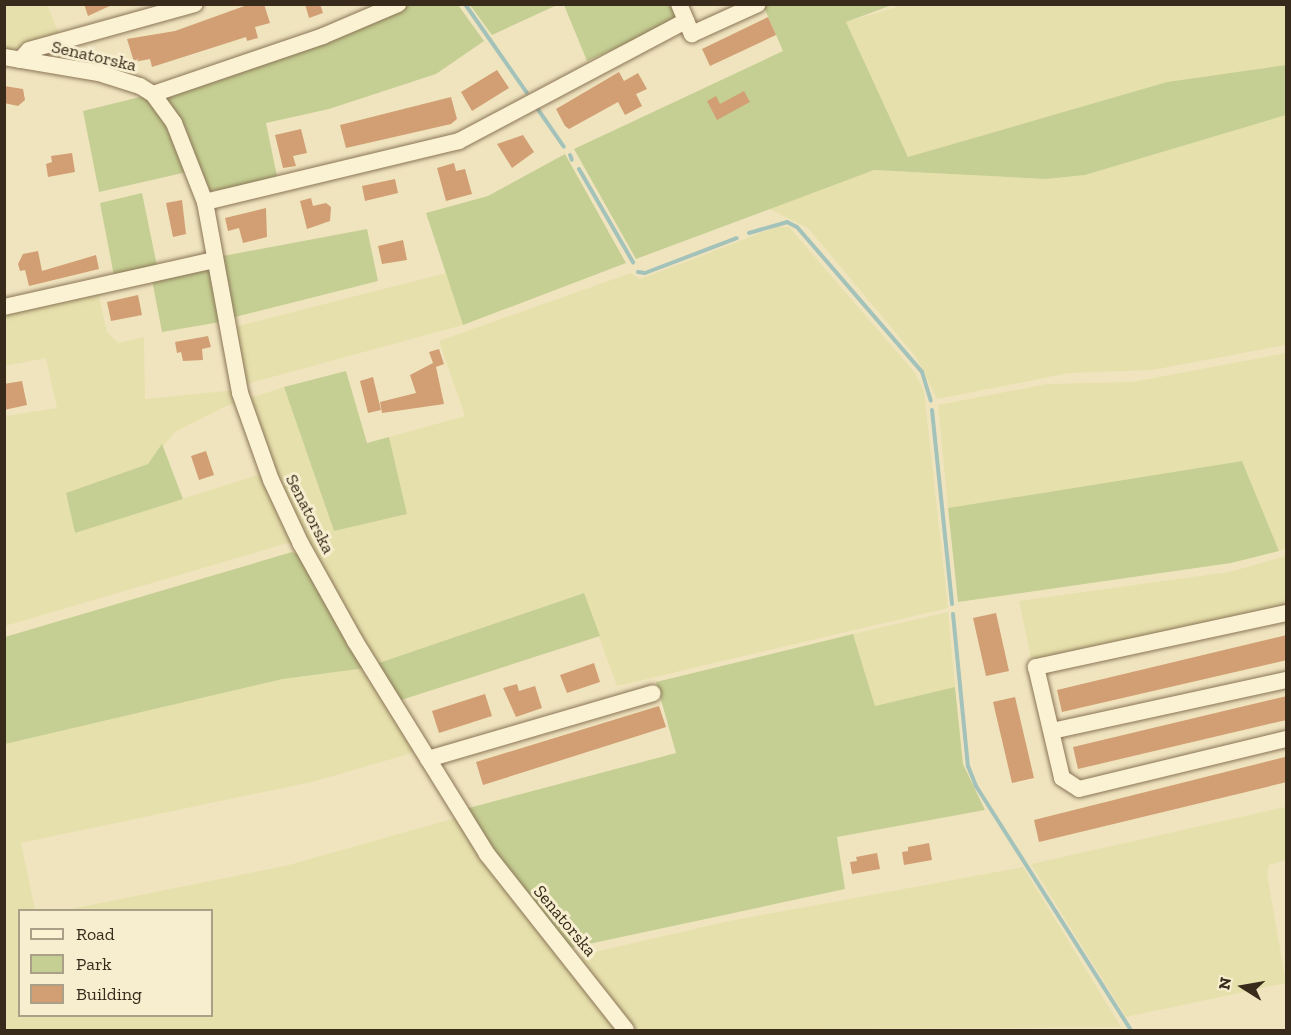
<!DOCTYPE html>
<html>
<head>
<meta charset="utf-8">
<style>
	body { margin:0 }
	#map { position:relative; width:1291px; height:1035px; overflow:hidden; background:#f0e4bf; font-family:"Zilla Slab",serif }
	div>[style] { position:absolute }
	.farmland>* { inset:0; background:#e6e0ac }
	.green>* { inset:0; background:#c5cf93 }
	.stream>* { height:4px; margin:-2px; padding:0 2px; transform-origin:2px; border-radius:2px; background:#a3c2ba }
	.building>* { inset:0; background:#d19f73 }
	.roads { filter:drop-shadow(0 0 2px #8a7556) drop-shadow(0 0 2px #8a7556) }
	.minor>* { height:16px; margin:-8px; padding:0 8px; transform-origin:8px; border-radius:8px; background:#fbf1d3 }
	span { translate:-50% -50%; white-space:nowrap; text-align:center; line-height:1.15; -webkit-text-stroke:6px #f7eecf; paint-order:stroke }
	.street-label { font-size:18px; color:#392b1c }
	.frame { position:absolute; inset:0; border:6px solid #392b1c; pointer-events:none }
	.legend { position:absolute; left:18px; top:909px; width:195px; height:108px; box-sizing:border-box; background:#f7eecf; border:2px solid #aba087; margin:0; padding:8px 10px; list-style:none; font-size:18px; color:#392b1c }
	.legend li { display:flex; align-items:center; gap:12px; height:30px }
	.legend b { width:30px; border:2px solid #aba087 }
	.north { position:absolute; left:1213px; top:957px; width:60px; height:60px; -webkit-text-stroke:4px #f7eecf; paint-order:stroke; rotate:281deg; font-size:16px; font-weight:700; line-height:24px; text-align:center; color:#392b1c }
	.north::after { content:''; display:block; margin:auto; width:21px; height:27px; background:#392b1c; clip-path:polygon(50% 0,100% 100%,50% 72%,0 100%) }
</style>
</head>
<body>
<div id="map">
	<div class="farmland">
		<div style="clip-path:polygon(906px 4px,1286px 5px,1286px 65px,1167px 82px,908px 157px,846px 22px)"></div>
		<div style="clip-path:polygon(5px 5px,47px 5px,60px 36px,5px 52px)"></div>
		<div style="clip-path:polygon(1286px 115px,1286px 345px,1152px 370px,1069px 373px,937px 399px,916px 357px,808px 228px,767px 208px,874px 170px,1046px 179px,1085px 175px)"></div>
		<div style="clip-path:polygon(776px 227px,789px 227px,915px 373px,924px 391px,948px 608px,617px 686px,583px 593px,376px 664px,276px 482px,247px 399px,284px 387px,334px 531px,407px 514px,389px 437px,465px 416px,439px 341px,631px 273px,639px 279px,654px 274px)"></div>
		<div style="clip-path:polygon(446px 273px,463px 325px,243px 385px,234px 327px)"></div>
		<div style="clip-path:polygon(103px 291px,99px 297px,107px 332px,118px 343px,144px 337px,145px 399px,236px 390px,239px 400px,175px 432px,148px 464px,66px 493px,75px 533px,264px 473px,295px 541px,5px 626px,5px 416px,57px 408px,46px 358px,5px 366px,5px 313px)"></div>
		<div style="clip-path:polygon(1286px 353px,1286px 548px,1279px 551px,1242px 461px,948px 508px,938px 405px,1047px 384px,1132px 382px)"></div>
		<div style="clip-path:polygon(1286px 556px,1286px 619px,1034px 672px,1019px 601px,1229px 572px)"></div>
		<div style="clip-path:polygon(948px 612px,955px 687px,875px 706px,853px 634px)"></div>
		<div style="clip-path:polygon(366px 668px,414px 745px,412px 753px,316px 781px,21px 843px,35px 910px,20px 910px,20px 1016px,212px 1016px,212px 910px,66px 910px,289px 865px,455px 818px,622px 1030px,5px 1030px,4px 744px,283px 679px)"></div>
		<div style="clip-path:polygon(1285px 807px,1286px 860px,1269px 865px,1267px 874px,1286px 983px,1126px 1017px,1031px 864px)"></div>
		<div style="clip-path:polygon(1023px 867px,1121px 1027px,634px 1030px,580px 961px,586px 954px,729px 921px)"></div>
	</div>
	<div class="green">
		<div style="clip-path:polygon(406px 5px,458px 5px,484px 41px,436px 74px,329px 109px,266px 123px,278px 181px,210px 191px,191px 145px,161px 95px)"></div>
		<div style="clip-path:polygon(470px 5px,557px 5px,492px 35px)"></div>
		<div style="clip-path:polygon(564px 5px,672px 5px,679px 20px,587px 61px)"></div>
		<div style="clip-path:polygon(763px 5px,892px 5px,846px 22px,908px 157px,1167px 82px,1286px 65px,1286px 115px,1085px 175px,1046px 179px,874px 170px,636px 259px,574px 149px,783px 51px)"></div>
		<div style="clip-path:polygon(144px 96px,164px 121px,187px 172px,99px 192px,83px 111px)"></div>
		<div style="clip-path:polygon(565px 154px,626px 263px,463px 325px,426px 213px,488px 196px)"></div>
		<div style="clip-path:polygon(142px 193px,157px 266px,114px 276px,100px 203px)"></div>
		<div style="clip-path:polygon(367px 229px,378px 281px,235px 317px,228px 312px,223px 256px)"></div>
		<div style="clip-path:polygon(203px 268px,212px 273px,220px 322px,162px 332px,152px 280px)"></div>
		<div style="clip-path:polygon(346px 371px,367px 443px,389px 437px,407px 514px,334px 531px,284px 387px)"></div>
		<div style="clip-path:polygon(162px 444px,183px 499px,75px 533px,66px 493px,148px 464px)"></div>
		<div style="clip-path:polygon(1242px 461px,1279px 551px,1231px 563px,958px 602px,948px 508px)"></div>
		<div style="clip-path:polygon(292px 552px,304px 557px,366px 668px,283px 679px,5px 744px,5px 637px)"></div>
		<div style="clip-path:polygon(584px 593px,600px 636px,398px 701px,376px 664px)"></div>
		<div style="clip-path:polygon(853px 634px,875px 706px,955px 687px,963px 764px,985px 810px,837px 837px,845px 889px,570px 948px,515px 885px,465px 809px,676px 753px,656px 682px)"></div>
	</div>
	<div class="stream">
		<div style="left:465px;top:4px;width:108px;rotate:55.1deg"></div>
		<div style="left:537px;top:108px;width:47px;rotate:55.3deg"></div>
		<div style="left:570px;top:155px;width:5px;rotate:68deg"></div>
		<div style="left:579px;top:169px;width:108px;rotate:59.9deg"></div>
		<div style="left:749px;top:233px;width:40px;rotate:-16deg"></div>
		<div style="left:787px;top:222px;width:11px;rotate:27deg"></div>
		<div style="left:797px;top:227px;width:191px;rotate:49.2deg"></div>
		<div style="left:922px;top:372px;width:30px;rotate:73deg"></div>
		<div style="left:638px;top:272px;width:7px;rotate:8deg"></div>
		<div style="left:645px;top:273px;width:98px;rotate:-20.8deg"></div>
		<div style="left:932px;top:410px;width:195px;rotate:84.1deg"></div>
		<div style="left:953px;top:614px;width:153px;rotate:84.4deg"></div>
		<div style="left:968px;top:766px;width:22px;rotate:68deg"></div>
		<div style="left:976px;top:786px;width:289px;rotate:57.6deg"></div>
	</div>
	<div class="building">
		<div style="clip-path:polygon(84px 4px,114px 4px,88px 16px)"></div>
		<div style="clip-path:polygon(250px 4px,264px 4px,270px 23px,255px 27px,258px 38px,247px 41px,246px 37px,152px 67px,150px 59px,134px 62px,127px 39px,175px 31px)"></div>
		<div style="clip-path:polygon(305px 4px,320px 4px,323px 13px,309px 18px)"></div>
		<div style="clip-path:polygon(768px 17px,776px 35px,710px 66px,702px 49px)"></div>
		<div style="clip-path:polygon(497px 70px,509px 88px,472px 111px,461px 92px)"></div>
		<div style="clip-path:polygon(619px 72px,624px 81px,638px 73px,647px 89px,636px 94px,642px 106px,625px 115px,618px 102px,569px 129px,565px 126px,556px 109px)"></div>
		<div style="clip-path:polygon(4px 86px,23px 89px,25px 100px,18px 106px,4px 103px)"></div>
		<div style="clip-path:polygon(744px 91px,750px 102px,717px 120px,707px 101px,716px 96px,720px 104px)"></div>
		<div style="clip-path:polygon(451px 97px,457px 119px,451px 124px,346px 148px,340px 125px)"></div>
		<div style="clip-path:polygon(301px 129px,307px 153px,293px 156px,296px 166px,283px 168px,275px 135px)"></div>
		<div style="clip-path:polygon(523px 135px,534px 152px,512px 168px,497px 144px)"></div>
		<div style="clip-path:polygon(72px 153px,75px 172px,48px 177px,46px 164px,52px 162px,51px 156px)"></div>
		<div style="clip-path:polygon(454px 163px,456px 171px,465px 169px,472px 194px,446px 201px,437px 168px)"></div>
		<div style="clip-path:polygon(395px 179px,398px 193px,365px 201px,362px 186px)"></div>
		<div style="clip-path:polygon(311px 198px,313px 206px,326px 203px,331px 207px,330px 221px,307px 229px,300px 201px)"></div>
		<div style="clip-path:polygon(182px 200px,186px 234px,173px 237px,166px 203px)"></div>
		<div style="clip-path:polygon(266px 208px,267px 237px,243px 243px,239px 228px,228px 231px,225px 218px)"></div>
		<div style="clip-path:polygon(403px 240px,407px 260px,382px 264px,378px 246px)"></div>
		<div style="clip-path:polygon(38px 251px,42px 271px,96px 255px,99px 269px,29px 286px,25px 270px,20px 271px,18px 264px,23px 254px)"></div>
		<div style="clip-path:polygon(138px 295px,142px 315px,111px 321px,107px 302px)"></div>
		<div style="clip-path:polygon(208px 336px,211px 347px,202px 349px,203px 360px,183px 361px,181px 352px,177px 353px,175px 342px)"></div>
		<div style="clip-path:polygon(439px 349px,444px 364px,436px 367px,444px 404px,382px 413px,380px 402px,416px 393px,410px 375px,433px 363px,429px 352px)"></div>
		<div style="clip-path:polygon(373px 377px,381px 410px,368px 413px,360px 381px)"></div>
		<div style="clip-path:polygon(22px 381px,27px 405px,4px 410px,4px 384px)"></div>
		<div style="clip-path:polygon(206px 451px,214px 475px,199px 480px,191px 456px)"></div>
		<div style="clip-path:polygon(996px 613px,1009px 671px,986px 676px,973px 618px)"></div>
		<div style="clip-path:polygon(1287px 635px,1287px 660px,1062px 712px,1057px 690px)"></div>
		<div style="clip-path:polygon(594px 663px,600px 682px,567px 693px,560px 675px)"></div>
		<div style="clip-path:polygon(517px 684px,519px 691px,535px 686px,542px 708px,516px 717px,503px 688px)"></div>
		<div style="clip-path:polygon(485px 694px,492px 716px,439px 733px,432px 711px)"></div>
		<div style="clip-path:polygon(1287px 696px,1287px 720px,1282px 721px,1078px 769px,1073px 747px)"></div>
		<div style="clip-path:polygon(1015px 697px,1034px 778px,1012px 783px,993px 702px)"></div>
		<div style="clip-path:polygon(659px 706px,666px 727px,483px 785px,476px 762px)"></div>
		<div style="clip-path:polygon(1285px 757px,1287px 782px,1039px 842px,1034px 820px)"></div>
		<div style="clip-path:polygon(929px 843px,932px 860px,904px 865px,902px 852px,908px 851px,908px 847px)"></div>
		<div style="clip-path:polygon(877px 853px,880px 869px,852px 874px,850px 862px,857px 861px,856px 857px)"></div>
	</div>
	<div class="roads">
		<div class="minor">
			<div style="left:679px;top:4px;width:33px;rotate:67deg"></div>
			<div style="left:692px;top:34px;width:72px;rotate:-24.4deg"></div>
			<div style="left:4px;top:57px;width:96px;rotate:9.6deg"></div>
			<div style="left:99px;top:73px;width:43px;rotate:17.6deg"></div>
			<div style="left:140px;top:86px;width:15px;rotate:32deg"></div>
			<div style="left:153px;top:94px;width:36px;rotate:54deg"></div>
			<div style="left:174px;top:123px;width:85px;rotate:68.6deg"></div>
			<div style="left:205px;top:202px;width:194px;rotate:79.6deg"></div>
			<div style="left:240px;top:393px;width:92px;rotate:70.4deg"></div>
			<div style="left:271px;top:480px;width:71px;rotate:64.9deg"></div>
			<div style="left:301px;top:544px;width:111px;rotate:60.9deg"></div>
			<div style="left:355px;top:641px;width:251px;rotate:58.2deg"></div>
			<div style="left:487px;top:854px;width:224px;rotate:51.7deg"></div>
			<div style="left:20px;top:60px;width:13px;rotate:-48deg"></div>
			<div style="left:29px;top:50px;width:172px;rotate:-15.5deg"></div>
			<div style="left:153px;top:94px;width:180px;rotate:-18.8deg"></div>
			<div style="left:323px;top:36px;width:82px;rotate:-23.1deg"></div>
			<div style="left:205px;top:202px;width:261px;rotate:-13.5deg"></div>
			<div style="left:459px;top:141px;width:257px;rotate:-27.9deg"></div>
			<div style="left:4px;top:307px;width:215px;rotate:-12.6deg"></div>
			<div style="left:1286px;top:613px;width:256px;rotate:167.8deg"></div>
			<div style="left:1036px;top:667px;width:114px;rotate:76.8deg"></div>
			<div style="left:1062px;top:778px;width:20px;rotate:33deg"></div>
			<div style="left:1079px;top:789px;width:213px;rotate:-13.6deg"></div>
			<div style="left:1052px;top:731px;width:239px;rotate:-12.3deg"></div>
			<div style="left:428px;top:759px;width:234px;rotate:-16.3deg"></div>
		</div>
	</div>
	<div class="street-label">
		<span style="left:94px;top:56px;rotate:13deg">Senatorska</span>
		<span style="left:310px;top:514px;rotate:63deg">Senatorska</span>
		<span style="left:565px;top:921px;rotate:50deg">Senatorska</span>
	</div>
	<div class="frame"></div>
	<ul class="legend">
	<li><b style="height:8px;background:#fbf1d3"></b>Road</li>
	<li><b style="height:16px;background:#c5cf93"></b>Park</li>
	<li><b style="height:16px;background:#d19f73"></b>Building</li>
	</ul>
	<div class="north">N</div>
</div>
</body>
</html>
